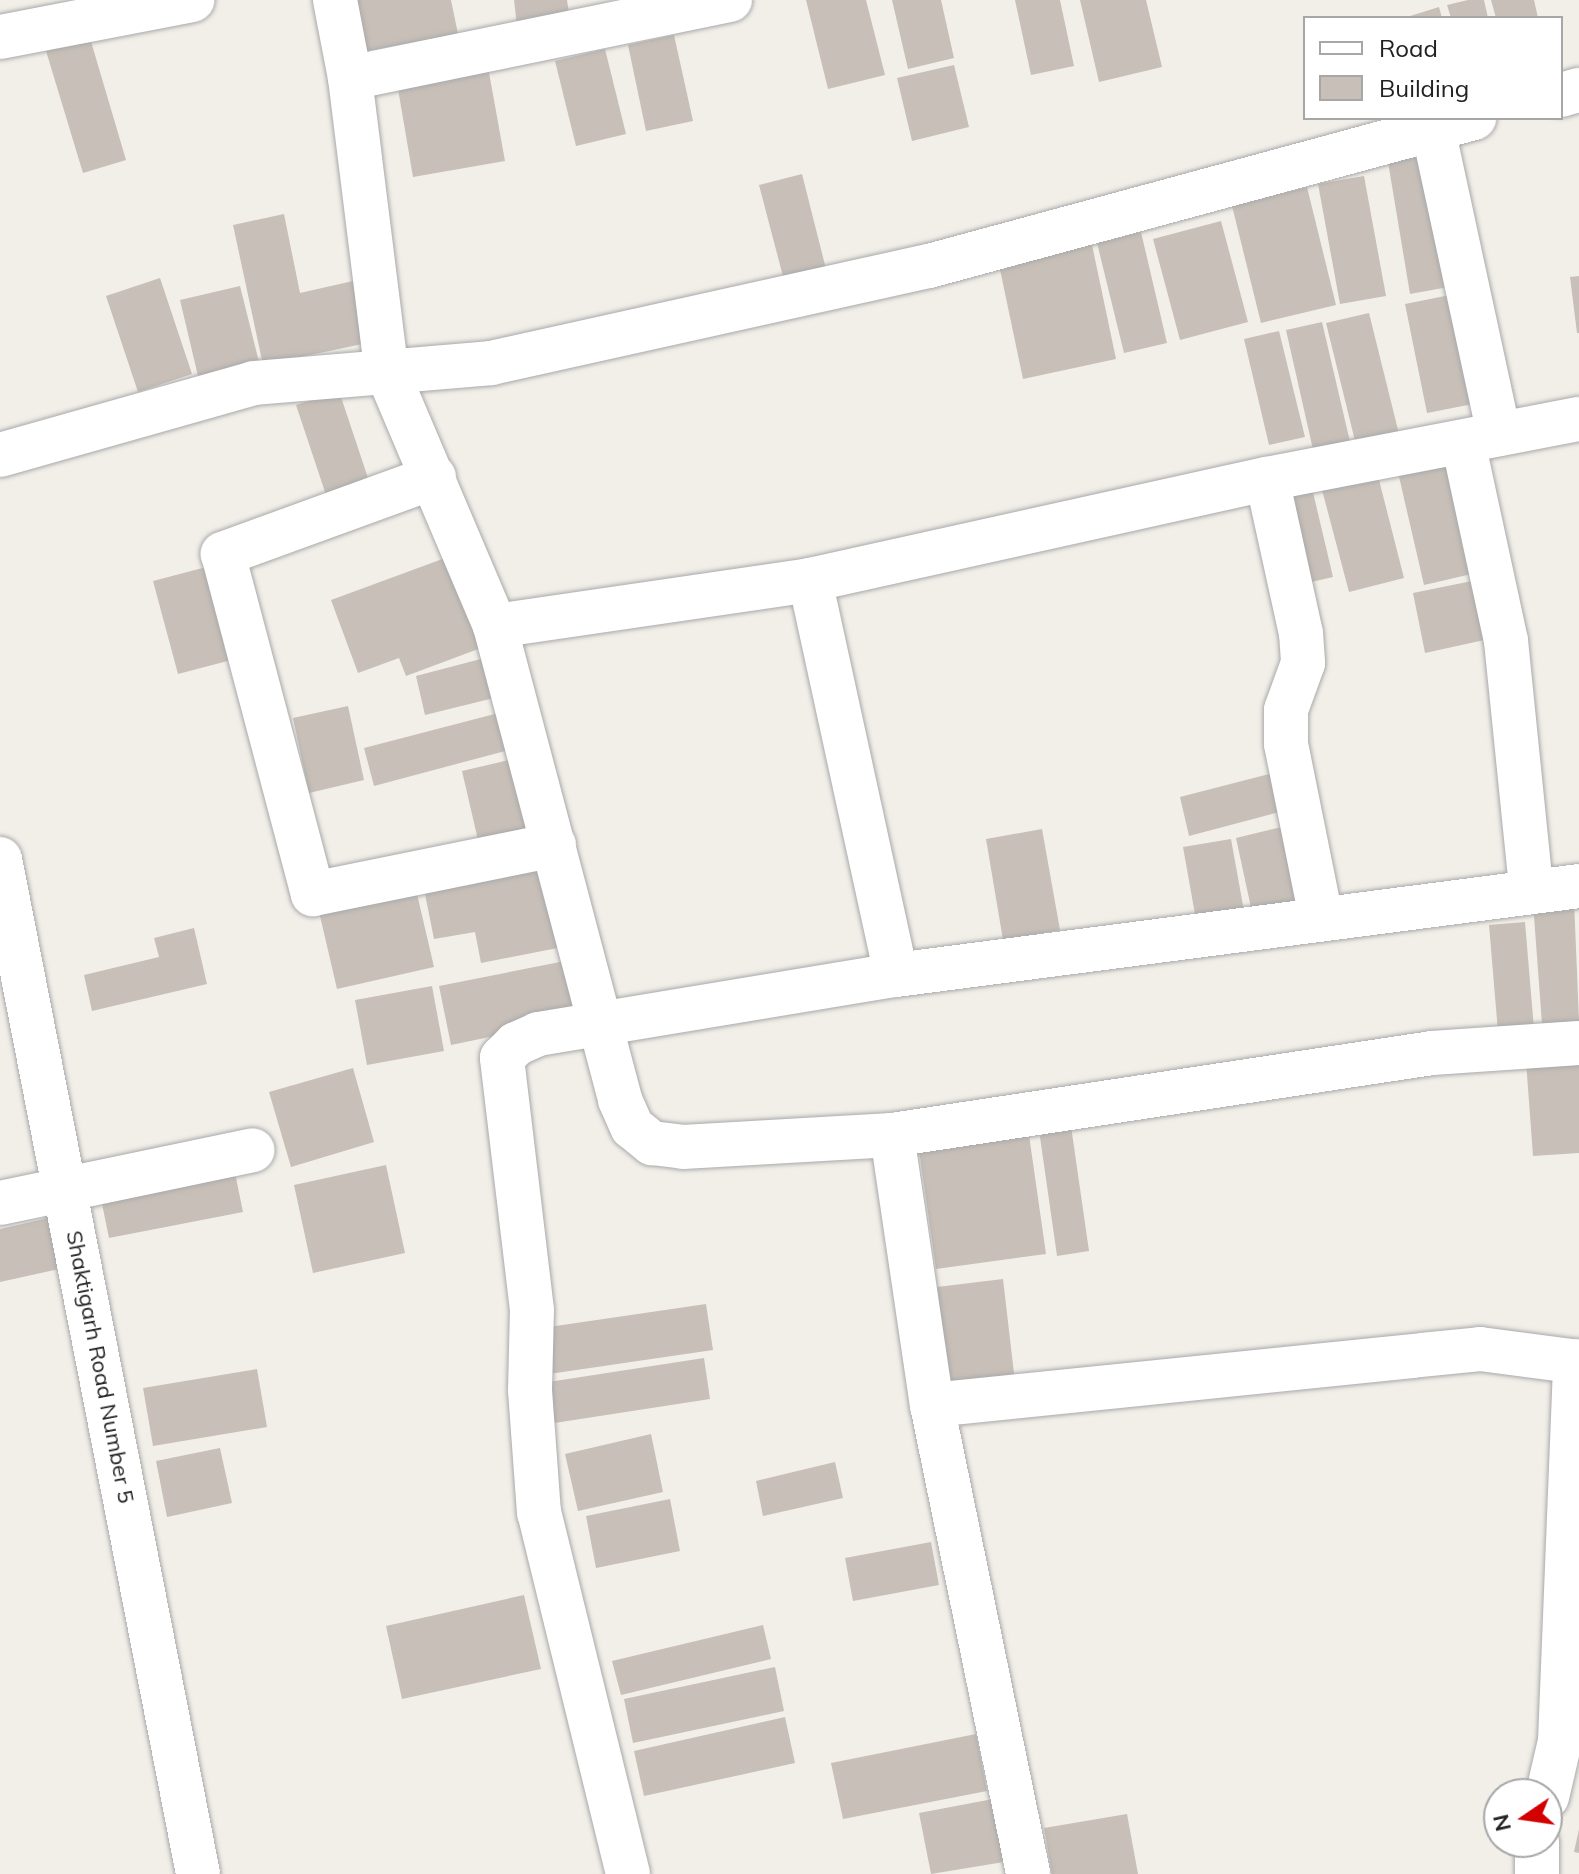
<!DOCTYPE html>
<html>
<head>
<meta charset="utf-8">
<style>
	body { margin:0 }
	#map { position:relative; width:1579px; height:1874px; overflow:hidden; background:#f2efe9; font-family:Mulish,sans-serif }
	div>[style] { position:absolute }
	.building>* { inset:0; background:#c7bfb8 }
	.roads { filter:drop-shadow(0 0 2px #a9a9a9) drop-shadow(0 0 2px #a9a9a9) }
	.street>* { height:44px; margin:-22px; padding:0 22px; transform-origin:22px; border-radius:22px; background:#fff }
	span { translate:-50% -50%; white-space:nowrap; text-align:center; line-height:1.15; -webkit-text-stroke:7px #fff; paint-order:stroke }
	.street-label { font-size:22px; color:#222 }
	.legend { position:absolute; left:1303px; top:16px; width:260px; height:104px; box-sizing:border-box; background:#fff; border:2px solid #a7a7a7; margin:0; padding:10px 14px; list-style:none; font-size:24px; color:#222 }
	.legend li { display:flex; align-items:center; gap:16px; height:40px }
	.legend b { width:40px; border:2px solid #a7a7a7 }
	.north { position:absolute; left:1483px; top:1778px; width:80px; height:80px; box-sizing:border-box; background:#fff; border:2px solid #a7a7a7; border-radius:50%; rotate:257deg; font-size:22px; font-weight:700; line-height:32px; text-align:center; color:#222 }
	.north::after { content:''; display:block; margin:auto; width:28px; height:36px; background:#d40000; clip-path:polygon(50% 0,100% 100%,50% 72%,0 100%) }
</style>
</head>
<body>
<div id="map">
	<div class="building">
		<div style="clip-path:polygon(341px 0,451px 0,458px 34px,350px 54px)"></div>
		<div style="clip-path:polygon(514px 0,567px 0,570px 20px,517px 26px)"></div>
		<div style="clip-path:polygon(806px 0,866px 0,885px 75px,828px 89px)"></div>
		<div style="clip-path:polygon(892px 0,941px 0,954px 58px,908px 69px)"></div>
		<div style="clip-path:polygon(1015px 0,1060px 0,1074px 66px,1031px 75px)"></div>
		<div style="clip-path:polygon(1080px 0,1146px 0,1162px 67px,1099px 82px)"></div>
		<div style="clip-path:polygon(1468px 0,1484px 0,1488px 18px,1451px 18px,1447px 5px)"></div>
		<div style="clip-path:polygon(1491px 0,1534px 0,1538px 18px,1496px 18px)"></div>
		<div style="clip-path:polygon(1439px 7px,1442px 18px,1407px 18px,1407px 17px)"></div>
		<div style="clip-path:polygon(674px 35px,693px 121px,646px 131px,628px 45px)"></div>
		<div style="clip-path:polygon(90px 38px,126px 160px,83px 173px,46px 51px)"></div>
		<div style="clip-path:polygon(605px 49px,626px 134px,576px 146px,555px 61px)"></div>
		<div style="clip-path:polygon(954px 65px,969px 127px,912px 141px,897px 78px)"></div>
		<div style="clip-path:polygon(488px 67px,505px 161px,413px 177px,397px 83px)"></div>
		<div style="clip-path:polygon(1432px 155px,1454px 286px,1410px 294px,1388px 162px)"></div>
		<div style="clip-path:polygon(802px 174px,827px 273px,785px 284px,759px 185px)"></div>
		<div style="clip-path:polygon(1364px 176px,1386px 296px,1340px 304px,1318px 184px)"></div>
		<div style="clip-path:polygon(1307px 187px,1336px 305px,1261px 323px,1232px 206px)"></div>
		<div style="clip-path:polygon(284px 214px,300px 293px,353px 281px,367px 343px,263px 365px,233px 225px)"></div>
		<div style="clip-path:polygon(1221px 221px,1248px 322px,1180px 340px,1153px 239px)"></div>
		<div style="clip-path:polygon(1141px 232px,1167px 343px,1124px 353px,1097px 243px)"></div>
		<div style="clip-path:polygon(1091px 240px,1116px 359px,1023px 379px,998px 260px)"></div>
		<div style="clip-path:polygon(1579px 276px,1579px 333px,1577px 333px,1570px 277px)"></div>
		<div style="clip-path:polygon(160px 278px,192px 374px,138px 392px,106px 296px)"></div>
		<div style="clip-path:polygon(240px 286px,259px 362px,198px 376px,180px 300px)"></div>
		<div style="clip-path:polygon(1450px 295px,1473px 404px,1427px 413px,1405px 304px)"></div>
		<div style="clip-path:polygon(1369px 313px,1400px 438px,1357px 449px,1326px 323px)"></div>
		<div style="clip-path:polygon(1322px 322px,1351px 446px,1314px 454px,1286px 330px)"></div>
		<div style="clip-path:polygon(1279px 331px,1305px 437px,1269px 445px,1244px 339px)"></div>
		<div style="clip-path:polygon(339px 391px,372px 490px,329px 504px,296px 405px)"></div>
		<div style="clip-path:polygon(1448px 455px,1476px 573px,1424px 585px,1397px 468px)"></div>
		<div style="clip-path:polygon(1377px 472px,1404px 578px,1349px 592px,1321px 486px)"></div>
		<div style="clip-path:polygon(1312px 488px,1333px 577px,1294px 586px,1273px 498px)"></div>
		<div style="clip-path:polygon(456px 554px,489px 645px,406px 676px,399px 658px,358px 673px,331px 600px)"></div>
		<div style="clip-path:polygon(214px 565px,239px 658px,178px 674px,153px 581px)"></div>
		<div style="clip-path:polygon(1477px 580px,1489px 639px,1425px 653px,1413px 593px)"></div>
		<div style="clip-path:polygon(496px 655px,506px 695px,425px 715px,416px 676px)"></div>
		<div style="clip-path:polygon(348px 706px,364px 780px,309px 793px,293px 718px)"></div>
		<div style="clip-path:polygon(510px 710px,520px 747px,374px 786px,364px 748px)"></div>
		<div style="clip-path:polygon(526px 756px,545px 839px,481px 853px,462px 771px)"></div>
		<div style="clip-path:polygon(1273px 773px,1283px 811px,1189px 836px,1180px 797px)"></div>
		<div style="clip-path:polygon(1290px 825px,1307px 905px,1253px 917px,1236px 838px)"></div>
		<div style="clip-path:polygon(1042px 829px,1060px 930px,1003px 940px,986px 839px)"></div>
		<div style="clip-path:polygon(1231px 839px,1244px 911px,1196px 920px,1183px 847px)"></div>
		<div style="clip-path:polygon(550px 854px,568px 946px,481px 963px,475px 932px,434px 939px,422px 879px)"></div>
		<div style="clip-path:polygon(414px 881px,434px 967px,337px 989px,317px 903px)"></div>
		<div style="clip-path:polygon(1574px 900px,1579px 1021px,1542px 1024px,1533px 903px)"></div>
		<div style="clip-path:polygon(1525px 922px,1534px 1029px,1498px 1032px,1489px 925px)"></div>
		<div style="clip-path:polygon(194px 928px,207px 984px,92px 1011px,84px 975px,159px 957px,154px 938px)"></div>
		<div style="clip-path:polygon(575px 959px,587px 1017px,451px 1045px,439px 986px)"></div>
		<div style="clip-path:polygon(432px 986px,444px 1051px,367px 1065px,355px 1000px)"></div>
		<div style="clip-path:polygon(1579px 1057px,1579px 1153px,1533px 1156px,1526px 1061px)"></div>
		<div style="clip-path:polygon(353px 1068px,374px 1142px,291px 1167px,269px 1092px)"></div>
		<div style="clip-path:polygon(1071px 1126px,1089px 1251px,1057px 1256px,1039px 1130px)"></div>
		<div style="clip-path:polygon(1029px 1135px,1046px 1254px,936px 1269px,919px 1150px)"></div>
		<div style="clip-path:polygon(386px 1165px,405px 1253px,313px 1273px,294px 1185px)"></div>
		<div style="clip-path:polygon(234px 1168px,243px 1212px,109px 1238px,100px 1194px)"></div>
		<div style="clip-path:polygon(57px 1216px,68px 1267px,0 1282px,0 1229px)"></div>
		<div style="clip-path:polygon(1003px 1279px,1015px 1382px,949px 1390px,937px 1287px)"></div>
		<div style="clip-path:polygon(706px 1304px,713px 1350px,549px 1374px,542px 1328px)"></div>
		<div style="clip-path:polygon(704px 1358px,710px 1399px,548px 1424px,542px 1383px)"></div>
		<div style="clip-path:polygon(257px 1369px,267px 1427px,153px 1446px,143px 1388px)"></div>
		<div style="clip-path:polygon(651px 1434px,663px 1492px,578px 1511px,565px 1454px)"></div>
		<div style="clip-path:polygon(220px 1448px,232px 1503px,167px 1517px,156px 1461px)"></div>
		<div style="clip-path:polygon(835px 1462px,843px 1498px,763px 1516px,756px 1481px)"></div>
		<div style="clip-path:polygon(670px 1499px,680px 1551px,596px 1568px,586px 1516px)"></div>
		<div style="clip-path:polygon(931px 1542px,939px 1585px,853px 1601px,845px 1558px)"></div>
		<div style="clip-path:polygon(524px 1595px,541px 1669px,402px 1699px,386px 1626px)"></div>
		<div style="clip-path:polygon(763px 1625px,771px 1659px,621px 1695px,612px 1661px)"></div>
		<div style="clip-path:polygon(775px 1667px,784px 1711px,633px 1743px,624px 1699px)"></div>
		<div style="clip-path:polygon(785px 1717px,795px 1763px,644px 1796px,634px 1751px)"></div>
		<div style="clip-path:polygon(976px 1734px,987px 1791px,843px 1819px,831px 1763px)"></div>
		<div style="clip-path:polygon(993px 1799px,1004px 1862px,931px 1874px,919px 1813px)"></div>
		<div style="clip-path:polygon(1127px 1814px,1138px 1874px,1052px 1874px,1044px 1828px)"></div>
		<div style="clip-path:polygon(1579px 1829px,1579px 1853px,1574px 1852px)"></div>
	</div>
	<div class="roads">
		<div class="street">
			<div style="left:335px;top:0;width:79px;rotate:79.1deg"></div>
			<div style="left:350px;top:78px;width:293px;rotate:82.9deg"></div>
			<div style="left:386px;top:369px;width:279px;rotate:67deg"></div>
			<div style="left:495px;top:626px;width:490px;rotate:75.2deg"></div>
			<div style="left:620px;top:1100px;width:30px;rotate:66deg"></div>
			<div style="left:632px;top:1127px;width:26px;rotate:39deg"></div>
			<div style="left:652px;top:1143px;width:31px;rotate:7deg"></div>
			<div style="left:683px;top:1147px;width:209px;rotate:-3.3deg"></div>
			<div style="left:892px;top:1135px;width:546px;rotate:-8.63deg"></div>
			<div style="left:1432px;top:1053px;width:147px;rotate:-3.9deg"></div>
			<div style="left:0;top:37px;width:196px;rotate:-10.9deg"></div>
			<div style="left:350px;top:78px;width:388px;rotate:-11.6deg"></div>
			<div style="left:1561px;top:95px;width:19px;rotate:-16deg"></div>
			<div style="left:1433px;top:129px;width:312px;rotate:77.8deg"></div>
			<div style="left:1463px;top:442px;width:204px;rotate:77.8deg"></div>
			<div style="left:1506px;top:641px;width:249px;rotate:84.2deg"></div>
			<div style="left:0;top:455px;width:264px;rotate:-15.8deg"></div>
			<div style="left:254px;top:383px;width:238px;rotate:-4.8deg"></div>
			<div style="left:491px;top:363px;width:449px;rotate:-12.5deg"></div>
			<div style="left:929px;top:266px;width:565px;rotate:-15.19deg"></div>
			<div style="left:434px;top:477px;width:225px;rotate:160deg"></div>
			<div style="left:223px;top:554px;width:352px;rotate:75.2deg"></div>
			<div style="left:313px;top:894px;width:246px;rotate:-11.5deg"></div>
			<div style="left:1267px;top:479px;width:158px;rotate:77.6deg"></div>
			<div style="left:1301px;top:633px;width:30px;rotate:86deg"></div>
			<div style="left:1303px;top:663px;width:50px;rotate:109.9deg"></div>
			<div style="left:1286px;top:710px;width:34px;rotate:90deg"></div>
			<div style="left:1286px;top:744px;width:177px;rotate:78.6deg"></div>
			<div style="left:810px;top:580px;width:404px;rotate:77.7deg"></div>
			<div style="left:495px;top:626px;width:318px;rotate:-8.3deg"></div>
			<div style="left:810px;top:580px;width:468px;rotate:-12.5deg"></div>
			<div style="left:1267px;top:479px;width:318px;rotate:-10.9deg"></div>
			<div style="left:0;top:859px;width:1034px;rotate:78.96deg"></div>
			<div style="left:892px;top:1135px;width:273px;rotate:81.6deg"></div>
			<div style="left:932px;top:1405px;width:479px;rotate:78.4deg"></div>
			<div style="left:0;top:1203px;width:258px;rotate:-11.8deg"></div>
			<div style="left:932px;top:1405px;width:551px;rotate:-5.83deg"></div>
			<div style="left:1480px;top:1349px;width:100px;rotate:7.5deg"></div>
			<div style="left:1547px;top:1797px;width:57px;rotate:-76.9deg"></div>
			<div style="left:1560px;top:1741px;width:380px;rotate:-87.7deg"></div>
			<div style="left:628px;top:1874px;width:372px;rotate:-103.8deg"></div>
			<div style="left:539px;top:1513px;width:123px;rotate:-94.2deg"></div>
			<div style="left:530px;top:1390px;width:80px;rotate:-88.6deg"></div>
			<div style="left:532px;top:1310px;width:254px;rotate:-96.8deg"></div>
			<div style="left:502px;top:1058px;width:20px;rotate:-45deg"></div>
			<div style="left:516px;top:1044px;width:24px;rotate:-24deg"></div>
			<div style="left:538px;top:1034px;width:363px;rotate:-9.4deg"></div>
			<div style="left:896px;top:975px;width:689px;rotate:-7.42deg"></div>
			<div style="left:1537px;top:1874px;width:32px;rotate:-90deg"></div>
		</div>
	</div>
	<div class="street-label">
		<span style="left:100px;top:1367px;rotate:79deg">Shaktigarh Road Number 5</span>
	</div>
	<ul class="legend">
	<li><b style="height:10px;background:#fff"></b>Road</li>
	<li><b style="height:22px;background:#c7bfb8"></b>Building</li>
	</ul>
	<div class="north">N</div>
</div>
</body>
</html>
